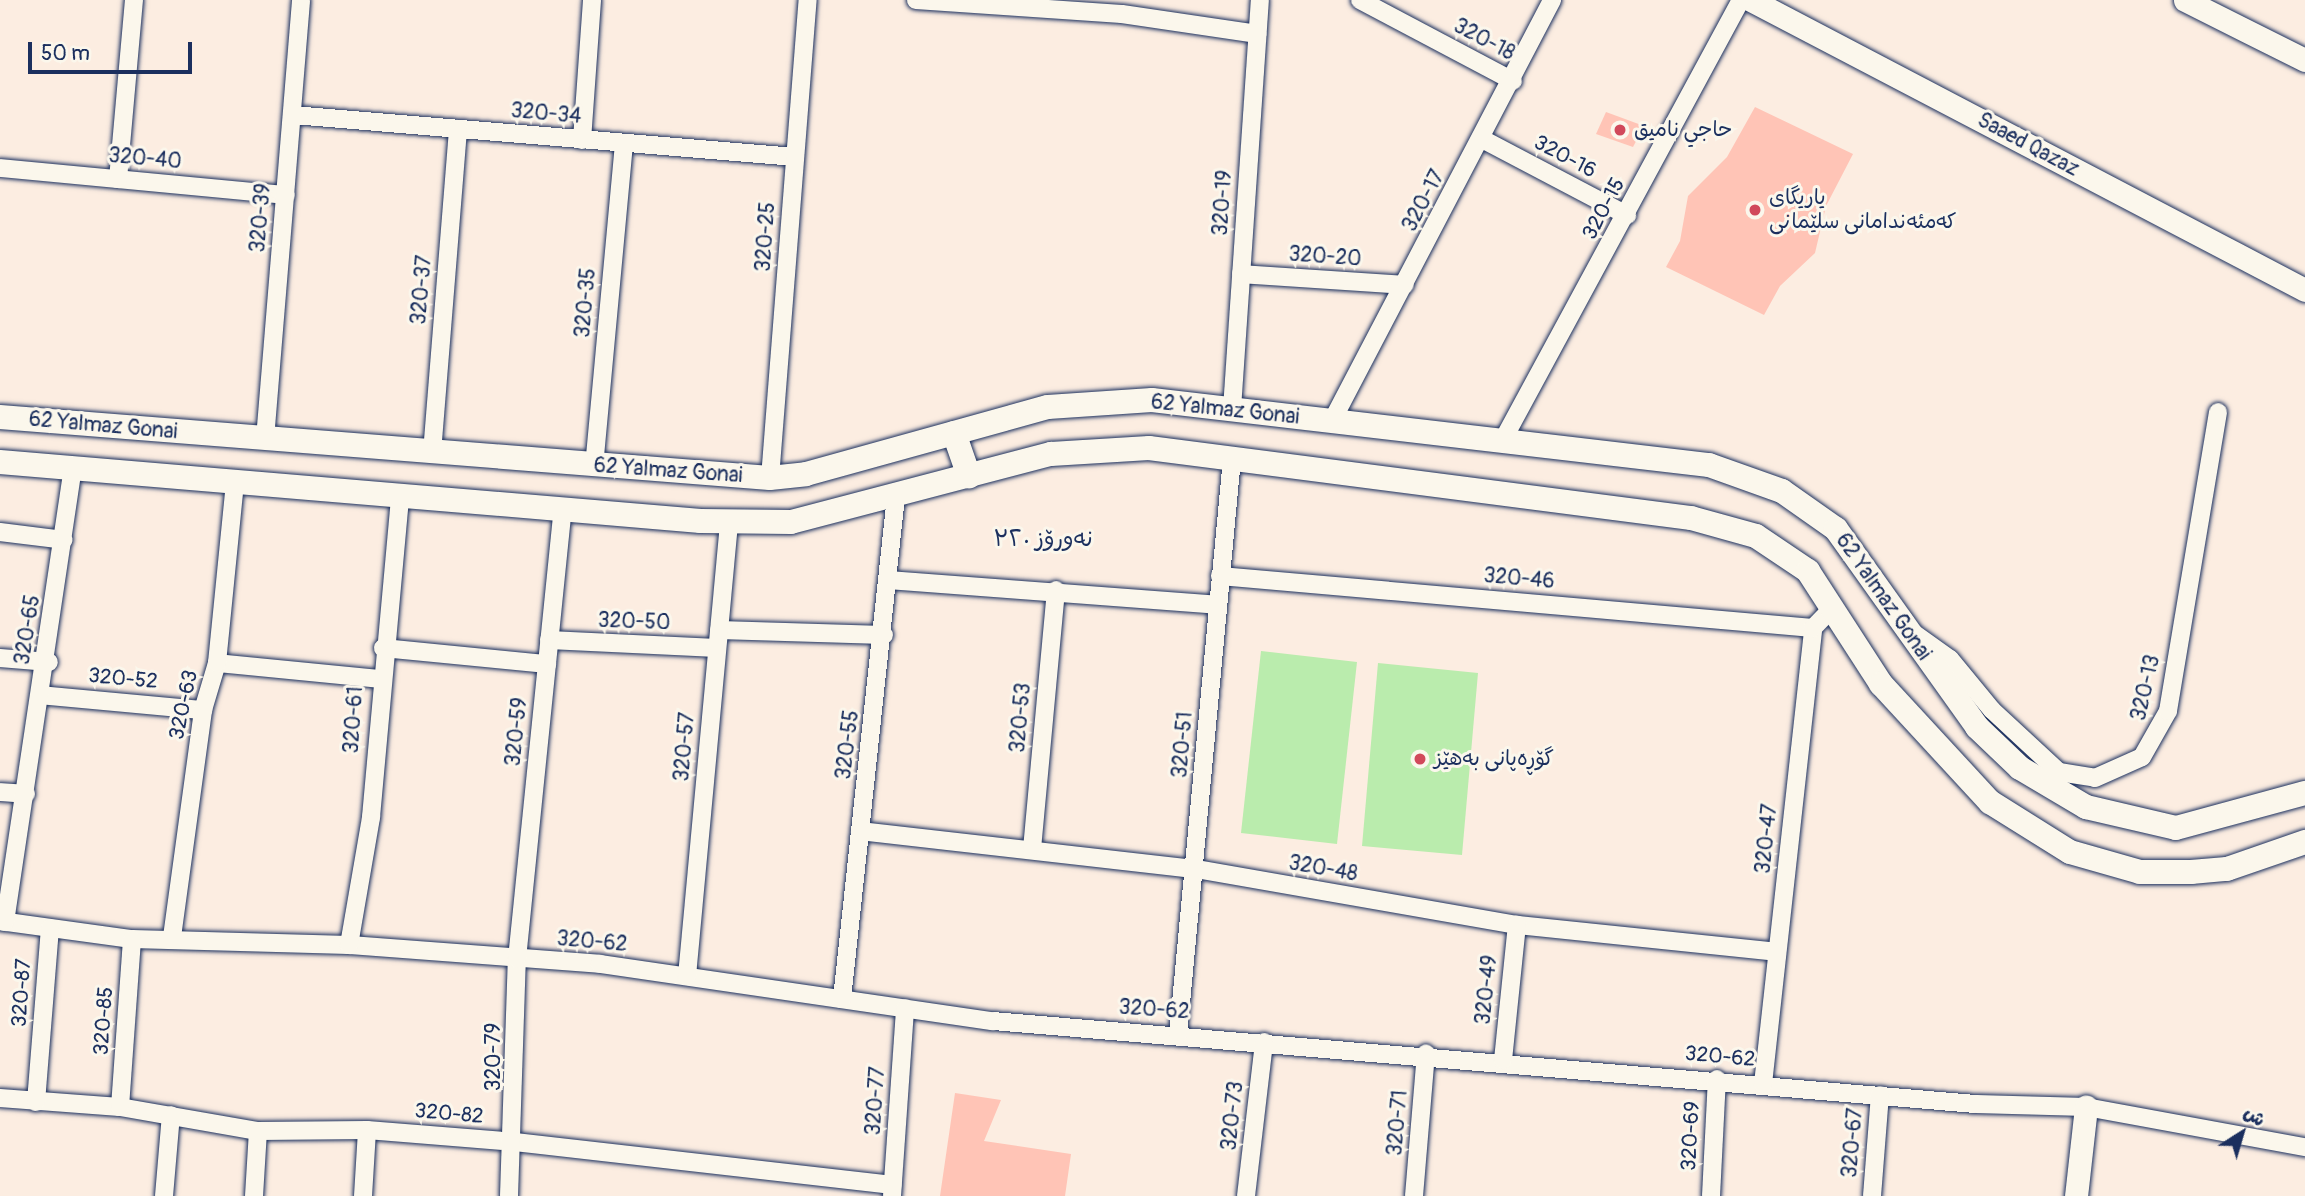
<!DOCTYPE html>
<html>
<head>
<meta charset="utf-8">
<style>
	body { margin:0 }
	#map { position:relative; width:2305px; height:1196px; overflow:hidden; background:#fcede1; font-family:Pangolin,"Playpen Sans Arabic",sans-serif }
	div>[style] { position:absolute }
	.green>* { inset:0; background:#baecad }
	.building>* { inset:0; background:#ffc4b6 }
	.roads { filter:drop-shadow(0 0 2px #1b2f5e) drop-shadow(0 0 2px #1b2f5e) }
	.minor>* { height:18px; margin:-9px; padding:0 9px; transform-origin:9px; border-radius:9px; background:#fbf7ec }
	.tertiary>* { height:23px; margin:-11.5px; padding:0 11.5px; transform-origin:11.5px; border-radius:11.5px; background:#fbf7ec }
	.secondary>* { height:24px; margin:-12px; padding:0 12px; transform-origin:12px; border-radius:12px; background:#fbf7ec }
	.dots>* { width:19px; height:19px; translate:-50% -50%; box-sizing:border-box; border:4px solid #fbf7ec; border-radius:50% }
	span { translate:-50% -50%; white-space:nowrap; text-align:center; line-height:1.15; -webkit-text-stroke:6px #fbf7ec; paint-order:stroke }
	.street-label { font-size:21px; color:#1b2f5e }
	.poi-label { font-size:21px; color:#1b2f5e }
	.left { translate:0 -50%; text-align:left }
	.neighbourhood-label { font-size:23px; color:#1b2f5e }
	.north { position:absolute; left:2207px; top:1098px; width:70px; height:70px; -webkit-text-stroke:5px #fbf7ec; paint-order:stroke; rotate:37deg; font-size:19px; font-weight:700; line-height:28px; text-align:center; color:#1b2f5e }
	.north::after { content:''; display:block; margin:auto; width:24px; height:32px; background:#1b2f5e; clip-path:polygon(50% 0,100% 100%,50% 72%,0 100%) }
	.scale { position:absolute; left:28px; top:42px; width:164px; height:32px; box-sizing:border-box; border:4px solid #1b2f5e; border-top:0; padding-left:9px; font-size:21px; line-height:24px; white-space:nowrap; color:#1b2f5e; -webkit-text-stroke:5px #fbf7ec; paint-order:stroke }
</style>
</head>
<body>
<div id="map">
	<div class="green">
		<div style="clip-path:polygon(1261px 651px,1357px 662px,1337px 844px,1241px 833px)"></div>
		<div style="clip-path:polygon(1378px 663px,1478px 673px,1462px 855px,1362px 846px)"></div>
	</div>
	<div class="building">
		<div style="clip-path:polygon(1755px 107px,1853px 154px,1826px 206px,1815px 253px,1780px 286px,1764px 315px,1666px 267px,1680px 241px,1688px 196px,1727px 157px)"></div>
		<div style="clip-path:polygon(1606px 112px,1644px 126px,1633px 147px,1596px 134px)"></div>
		<div style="clip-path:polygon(955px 1093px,1001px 1100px,984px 1141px,1071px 1154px,1065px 1196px,940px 1196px)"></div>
	</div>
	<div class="roads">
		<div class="minor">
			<div style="left:916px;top:0;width:206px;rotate:3.9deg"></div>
			<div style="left:1122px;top:14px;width:137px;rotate:8.4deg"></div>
			<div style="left:1360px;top:0;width:173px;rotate:27.9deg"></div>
			<div style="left:293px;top:115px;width:504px;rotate:4.78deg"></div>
			<div style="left:1482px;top:139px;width:164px;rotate:27.7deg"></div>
			<div style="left:582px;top:140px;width:140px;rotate:-85.9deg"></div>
			<div style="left:0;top:168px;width:287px;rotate:5.4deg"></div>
			<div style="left:118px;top:179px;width:180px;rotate:-84.9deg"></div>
			<div style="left:1241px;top:274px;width:164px;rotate:3.8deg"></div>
			<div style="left:1232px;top:409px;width:410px;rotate:-86.1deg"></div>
			<div style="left:1332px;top:421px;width:475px;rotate:-62.4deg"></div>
			<div style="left:1504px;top:438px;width:498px;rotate:-61.6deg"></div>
			<div style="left:265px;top:439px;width:440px;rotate:-85.3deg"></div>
			<div style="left:432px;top:453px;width:325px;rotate:-85.4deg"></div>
			<div style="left:594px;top:467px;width:324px;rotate:-84.7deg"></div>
			<div style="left:770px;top:478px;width:480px;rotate:-85.5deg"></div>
			<div style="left:0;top:532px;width:64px;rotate:7.1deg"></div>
			<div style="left:1220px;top:576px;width:595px;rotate:5.01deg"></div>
			<div style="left:888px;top:580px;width:330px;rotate:4.3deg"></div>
			<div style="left:719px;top:630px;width:165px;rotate:1.7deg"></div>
			<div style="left:1915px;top:634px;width:43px;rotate:35.5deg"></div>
			<div style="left:1950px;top:659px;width:66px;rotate:50.5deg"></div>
			<div style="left:1992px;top:710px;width:91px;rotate:42.8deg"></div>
			<div style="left:2059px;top:772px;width:36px;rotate:9deg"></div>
			<div style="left:2095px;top:778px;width:51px;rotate:-24.1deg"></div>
			<div style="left:2142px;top:757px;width:53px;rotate:-60.5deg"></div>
			<div style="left:2168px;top:711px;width:303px;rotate:-80.5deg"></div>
			<div style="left:549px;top:640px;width:168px;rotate:2.7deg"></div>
			<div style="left:383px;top:648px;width:165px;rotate:5.6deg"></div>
			<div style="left:0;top:658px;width:49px;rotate:4.7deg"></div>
			<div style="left:217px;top:663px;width:164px;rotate:5.6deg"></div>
			<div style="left:40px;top:695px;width:164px;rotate:5.3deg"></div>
			<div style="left:0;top:792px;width:26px;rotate:4deg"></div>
			<div style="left:860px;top:831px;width:338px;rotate:6.5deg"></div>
			<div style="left:1196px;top:869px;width:326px;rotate:9.9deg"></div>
			<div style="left:1517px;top:925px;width:261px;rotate:5.9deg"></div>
			<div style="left:1032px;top:849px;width:260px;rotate:-84.7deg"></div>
			<div style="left:0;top:921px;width:133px;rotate:7.8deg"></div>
			<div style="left:132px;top:939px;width:217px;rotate:1.6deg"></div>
			<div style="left:349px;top:945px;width:252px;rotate:4.3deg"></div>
			<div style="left:600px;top:964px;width:397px;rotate:8.3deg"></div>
			<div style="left:993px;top:1021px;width:986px;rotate:4.83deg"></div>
			<div style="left:1976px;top:1104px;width:110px;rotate:1.6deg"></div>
			<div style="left:2086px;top:1107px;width:223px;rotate:10.4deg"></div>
			<div style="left:5px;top:922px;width:458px;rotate:-81.5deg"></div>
			<div style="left:172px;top:937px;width:229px;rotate:-82.2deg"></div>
			<div style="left:203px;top:710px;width:49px;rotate:-73.4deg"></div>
			<div style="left:217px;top:663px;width:181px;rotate:-84.3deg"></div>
			<div style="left:349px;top:945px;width:130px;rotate:-80.2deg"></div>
			<div style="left:371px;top:817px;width:322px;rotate:-84.8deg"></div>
			<div style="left:687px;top:976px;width:456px;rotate:-84.7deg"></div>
			<div style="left:842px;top:999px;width:506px;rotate:-83.87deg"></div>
			<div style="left:1178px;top:1035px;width:580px;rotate:-84.65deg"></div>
			<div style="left:1503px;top:1060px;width:136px;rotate:-84.1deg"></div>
			<div style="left:1763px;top:1084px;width:459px;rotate:-83.7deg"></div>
			<div style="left:1813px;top:628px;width:29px;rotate:-46deg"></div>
			<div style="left:0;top:1098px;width:120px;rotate:4.3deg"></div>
			<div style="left:120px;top:1107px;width:140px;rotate:9.9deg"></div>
			<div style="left:258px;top:1131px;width:109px;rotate:-0.5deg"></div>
			<div style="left:367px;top:1130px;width:148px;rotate:4.6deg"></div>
			<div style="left:515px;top:1142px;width:380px;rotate:6.5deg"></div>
			<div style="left:36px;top:1102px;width:174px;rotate:-85.4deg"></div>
			<div style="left:120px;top:1107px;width:168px;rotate:-85.9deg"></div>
			<div style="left:164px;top:1196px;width:81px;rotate:-85.1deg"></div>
			<div style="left:254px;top:1196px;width:65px;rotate:-86.5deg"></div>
			<div style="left:363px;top:1196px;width:66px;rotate:-86.5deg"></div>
			<div style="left:509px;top:1196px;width:237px;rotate:-88.1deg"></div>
			<div style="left:517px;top:959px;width:451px;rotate:-84.2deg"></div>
			<div style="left:892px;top:1196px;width:188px;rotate:-86deg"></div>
			<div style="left:1246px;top:1196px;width:155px;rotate:-83.3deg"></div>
			<div style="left:1414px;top:1196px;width:143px;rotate:-85.2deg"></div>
			<div style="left:1711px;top:1196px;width:117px;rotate:-87.1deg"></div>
			<div style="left:1872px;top:1196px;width:101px;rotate:-85.5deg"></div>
		</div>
		<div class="tertiary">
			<div style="left:1751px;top:0;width:625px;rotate:27.63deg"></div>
			<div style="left:2185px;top:0;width:134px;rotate:26.6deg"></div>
			<div style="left:2076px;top:1196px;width:90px;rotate:-83.6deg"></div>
		</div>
		<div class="secondary">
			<div style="left:0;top:417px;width:772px;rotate:4.53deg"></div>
			<div style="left:770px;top:478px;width:36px;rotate:-6deg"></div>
			<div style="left:806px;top:474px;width:251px;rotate:-15.5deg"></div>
			<div style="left:1048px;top:407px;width:104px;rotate:-3.9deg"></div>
			<div style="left:1152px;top:400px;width:561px;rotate:6.66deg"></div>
			<div style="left:1709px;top:465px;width:77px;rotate:19.6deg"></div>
			<div style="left:1782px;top:491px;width:66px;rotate:35.1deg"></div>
			<div style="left:1836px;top:529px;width:243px;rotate:54.5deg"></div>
			<div style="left:1977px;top:727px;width:59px;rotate:43.6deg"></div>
			<div style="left:2020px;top:768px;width:77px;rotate:30.6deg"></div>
			<div style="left:2086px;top:807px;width:92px;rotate:13.1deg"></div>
			<div style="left:2176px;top:828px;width:134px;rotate:-15.2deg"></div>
			<div style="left:954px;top:433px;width:46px;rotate:70.8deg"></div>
			<div style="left:0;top:462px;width:703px;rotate:4.81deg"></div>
			<div style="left:701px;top:521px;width:90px;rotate:0.6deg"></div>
			<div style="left:791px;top:522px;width:269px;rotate:-14.7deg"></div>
			<div style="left:1051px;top:454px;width:98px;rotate:-3.5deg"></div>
			<div style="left:1149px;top:448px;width:547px;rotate:7.36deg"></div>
			<div style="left:1691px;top:518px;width:67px;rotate:15.5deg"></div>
			<div style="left:1756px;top:536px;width:63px;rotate:33.9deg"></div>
			<div style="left:1808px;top:571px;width:135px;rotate:57.1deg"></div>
			<div style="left:1881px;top:684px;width:161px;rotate:47.3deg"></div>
			<div style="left:1990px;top:802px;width:94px;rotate:32deg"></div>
			<div style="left:2070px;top:852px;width:73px;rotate:15.9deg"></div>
			<div style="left:2140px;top:872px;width:51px"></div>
			<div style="left:2191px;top:872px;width:36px;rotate:-5deg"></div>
			<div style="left:2227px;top:869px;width:83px;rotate:-19.1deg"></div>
		</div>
	</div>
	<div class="dots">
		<div style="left:1620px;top:130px;background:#d1495b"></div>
		<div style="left:1755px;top:210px;background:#d1495b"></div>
		<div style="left:1420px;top:759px;background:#d1495b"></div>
	</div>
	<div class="street-label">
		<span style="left:1484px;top:40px;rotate:28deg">320-18</span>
		<span style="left:546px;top:114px;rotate:5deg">320-34</span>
		<span style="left:2028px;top:145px;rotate:28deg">Saaed Qazaz</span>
		<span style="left:1565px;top:157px;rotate:28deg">320-16</span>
		<span style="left:145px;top:159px;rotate:5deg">320-40</span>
		<span style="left:1424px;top:201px;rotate:-62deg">320-17</span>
		<span style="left:1223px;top:203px;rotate:-86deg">320-19</span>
		<span style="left:1604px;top:209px;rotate:-62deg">320-15</span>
		<span style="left:261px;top:218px;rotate:-85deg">320-39</span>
		<span style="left:766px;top:237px;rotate:-86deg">320-25</span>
		<span style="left:1325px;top:257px;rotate:4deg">320-20</span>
		<span style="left:422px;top:290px;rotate:-85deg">320-37</span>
		<span style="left:586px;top:303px;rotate:-85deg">320-35</span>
		<span style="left:1225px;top:410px;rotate:6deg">62 Yalmaz Gonai</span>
		<span style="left:103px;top:426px;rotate:5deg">62 Yalmaz Gonai</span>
		<span style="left:668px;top:471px;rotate:4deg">62 Yalmaz Gonai</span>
		<span style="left:1519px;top:579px;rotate:5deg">320-46</span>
		<span style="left:1883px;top:597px;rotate:55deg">62 Yalmaz Gonai</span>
		<span style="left:634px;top:622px;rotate:2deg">320-50</span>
		<span style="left:28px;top:630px;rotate:-81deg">320-65</span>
		<span style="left:123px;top:679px;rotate:5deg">320-52</span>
		<span style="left:2146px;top:688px;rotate:-77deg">320-13</span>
		<span style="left:184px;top:705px;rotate:-78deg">320-63</span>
		<span style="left:1021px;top:718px;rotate:-85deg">320-53</span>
		<span style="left:354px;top:720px;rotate:-86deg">320-61</span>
		<span style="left:517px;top:732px;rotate:-84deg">320-59</span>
		<span style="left:848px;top:745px;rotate:-83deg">320-55</span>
		<span style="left:1183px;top:745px;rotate:-85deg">320-51</span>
		<span style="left:685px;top:747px;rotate:-85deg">320-57</span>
		<span style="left:1767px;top:839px;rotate:-84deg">320-47</span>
		<span style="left:1323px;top:869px;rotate:10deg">320-48</span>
		<span style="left:592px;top:942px;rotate:5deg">320-62</span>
		<span style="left:1487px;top:990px;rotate:-84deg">320-49</span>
		<span style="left:22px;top:993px;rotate:-86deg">320-87</span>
		<span style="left:1154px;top:1010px;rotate:4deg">320-62</span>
		<span style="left:104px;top:1021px;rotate:-86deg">320-85</span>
		<span style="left:494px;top:1057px;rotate:-90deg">320-79</span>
		<span style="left:1720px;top:1057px;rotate:5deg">320-62</span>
		<span style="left:876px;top:1101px;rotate:-86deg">320-77</span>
		<span style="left:449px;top:1114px;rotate:5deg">320-82</span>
		<span style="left:1233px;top:1116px;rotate:-84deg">320-73</span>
		<span style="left:1398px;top:1123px;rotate:-85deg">320-71</span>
		<span style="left:1691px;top:1136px;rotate:-87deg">320-69</span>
		<span style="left:1853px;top:1143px;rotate:-85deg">320-67</span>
	</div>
	<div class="poi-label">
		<span class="left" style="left:1634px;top:130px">حاجي ناميق</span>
		<span class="left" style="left:1769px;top:210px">یاریگای<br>کەمئەندامانی سلێمانی</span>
		<span class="left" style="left:1434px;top:759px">گۆڕەپانی بەهێز</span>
	</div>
	<div class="neighbourhood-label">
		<span style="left:1043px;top:539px">نەورۆز ٣٢٠</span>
	</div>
	<div class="north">ش</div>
	<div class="scale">50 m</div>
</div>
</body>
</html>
